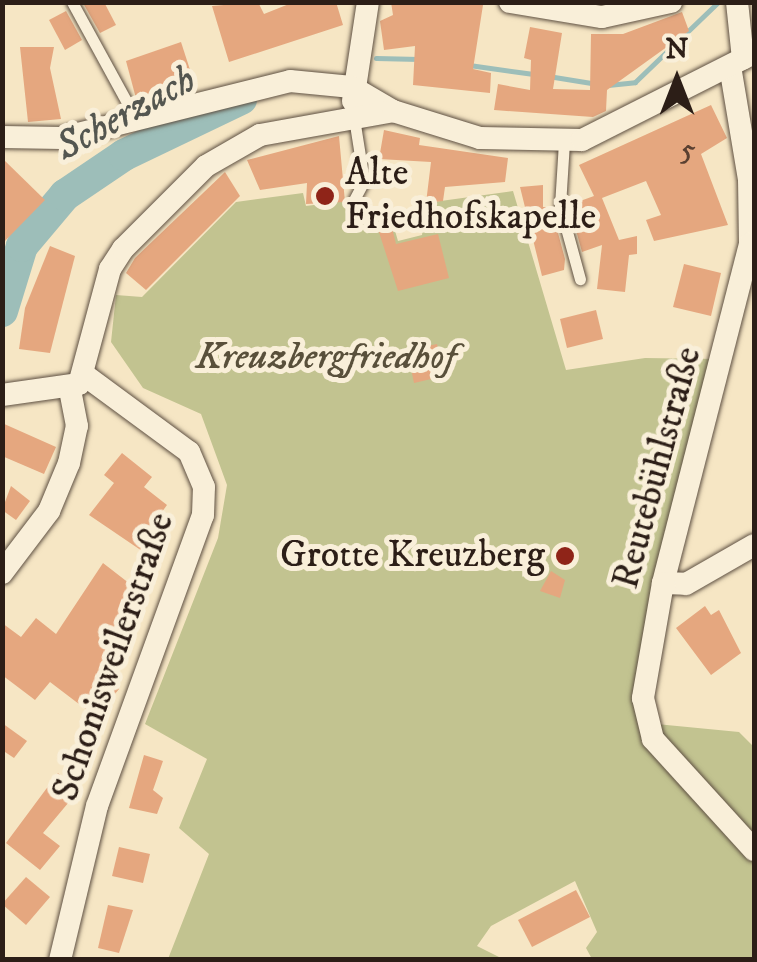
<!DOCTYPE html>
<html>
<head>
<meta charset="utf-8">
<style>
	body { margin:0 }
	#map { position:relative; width:757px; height:962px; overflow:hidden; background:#f6e6c4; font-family:"IM FELL DW Pica",serif }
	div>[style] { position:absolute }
	.green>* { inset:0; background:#c2c390 }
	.stream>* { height:5px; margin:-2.5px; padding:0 2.5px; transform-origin:2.5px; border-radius:2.5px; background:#9dbeb9 }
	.river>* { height:32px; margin:-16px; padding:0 16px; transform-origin:16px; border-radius:16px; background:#9dbeb9 }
	.building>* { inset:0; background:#e5a77f }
	.roads { filter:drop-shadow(0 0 2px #5e5042) drop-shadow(0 0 2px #5e5042) }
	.lane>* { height:11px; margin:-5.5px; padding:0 5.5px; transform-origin:5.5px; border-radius:5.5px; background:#f9efd9 }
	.street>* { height:22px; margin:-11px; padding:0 11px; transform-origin:11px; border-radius:11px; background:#f9efd9 }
	.dots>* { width:28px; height:28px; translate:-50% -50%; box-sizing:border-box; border:5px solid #f9efd9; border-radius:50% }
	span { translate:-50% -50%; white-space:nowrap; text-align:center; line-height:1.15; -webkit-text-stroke:10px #f9efd9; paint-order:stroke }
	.number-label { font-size:32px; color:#5a4031 }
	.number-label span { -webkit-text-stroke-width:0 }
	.poi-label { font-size:38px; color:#2c1e17 }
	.left { translate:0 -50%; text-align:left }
	.right { translate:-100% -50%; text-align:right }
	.park-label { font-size:38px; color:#59503b; font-style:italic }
	.street-label { font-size:38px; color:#2c1e17 }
	.water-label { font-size:40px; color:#545650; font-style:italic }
	.frame { position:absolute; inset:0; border:5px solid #2c1e17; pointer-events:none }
	.north { position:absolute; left:627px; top:30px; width:100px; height:100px; -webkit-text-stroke:8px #f9efd9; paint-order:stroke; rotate:0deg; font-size:28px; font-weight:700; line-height:40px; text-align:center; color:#2c1e17 }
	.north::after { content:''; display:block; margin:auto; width:35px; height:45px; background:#2c1e17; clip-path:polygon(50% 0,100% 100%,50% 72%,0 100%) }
</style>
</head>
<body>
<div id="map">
	<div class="green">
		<div style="clip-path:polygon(513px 191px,566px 370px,645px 358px,717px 359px,646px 723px,739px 732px,754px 747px,754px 959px,592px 959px,586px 948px,597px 932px,575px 881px,491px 926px,477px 946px,503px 959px,168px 959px,209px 854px,179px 828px,207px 759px,145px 724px,218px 538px,227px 485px,201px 414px,143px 388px,111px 342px,116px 295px,142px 297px,236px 202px,303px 193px,306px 206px,369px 198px,376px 219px,391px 217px,398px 241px,422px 235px,426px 203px)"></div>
	</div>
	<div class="stream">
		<div style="left:376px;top:58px;width:43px;rotate:1.3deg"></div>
		<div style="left:469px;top:65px;width:65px;rotate:8deg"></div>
		<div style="left:548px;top:76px;width:50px;rotate:9.3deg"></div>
		<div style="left:608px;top:85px;width:27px;rotate:-6deg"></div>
		<div style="left:635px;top:82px;width:114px;rotate:-43.9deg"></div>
	</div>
	<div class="river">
		<div style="left:2px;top:311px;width:68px;rotate:-72.9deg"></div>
		<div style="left:22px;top:246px;width:67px;rotate:-49.9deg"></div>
		<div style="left:65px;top:195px;width:71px;rotate:-34.1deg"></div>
		<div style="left:124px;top:155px;width:130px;rotate:-25.6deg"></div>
	</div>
	<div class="building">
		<div style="clip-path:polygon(104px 2px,116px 25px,100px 33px,83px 3px)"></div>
		<div style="clip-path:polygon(258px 2px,264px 14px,294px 2px,336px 2px,343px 25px,229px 62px,212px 6px)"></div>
		<div style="clip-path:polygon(391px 2px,483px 5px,473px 69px,491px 73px,490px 93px,413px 85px,415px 46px,384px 50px,380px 21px,393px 15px)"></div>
		<div style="clip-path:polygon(66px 11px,82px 40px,65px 50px,49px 20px)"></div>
		<div style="clip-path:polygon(682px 12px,689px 31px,607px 90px,606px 111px,593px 117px,494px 110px,498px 84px,530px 90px,531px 60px,524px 58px,530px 27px,562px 33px,553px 89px,590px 90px,591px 34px,623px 34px)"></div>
		<div style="clip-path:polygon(181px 42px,192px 76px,174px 93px,137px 102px,126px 61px)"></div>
		<div style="clip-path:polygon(20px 47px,54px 47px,50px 68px,61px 119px,28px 122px)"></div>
		<div style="clip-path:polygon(711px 105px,727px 138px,701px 154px,728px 225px,654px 241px,646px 220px,661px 215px,646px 181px,602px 198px,619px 240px,637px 236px,637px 254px,629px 255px,625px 292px,597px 289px,602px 245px,582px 252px,569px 205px,594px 196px,579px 165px)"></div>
		<div style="clip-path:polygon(384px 130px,420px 138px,419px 145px,508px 158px,505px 182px,445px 187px,443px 201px,426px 203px,431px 162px,379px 159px)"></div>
		<div style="clip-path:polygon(339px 136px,345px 202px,306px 204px,307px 183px,260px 190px,247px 160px)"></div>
		<div style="clip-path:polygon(2px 158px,45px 200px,2px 244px)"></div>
		<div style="clip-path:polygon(225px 172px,240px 196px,146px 290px,126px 273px,135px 258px)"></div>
		<div style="clip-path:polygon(543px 185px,543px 207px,551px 207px,565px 259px,564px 270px,542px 276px,520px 187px)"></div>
		<div style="clip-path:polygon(390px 220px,396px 244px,438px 234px,449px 278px,398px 291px,376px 223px)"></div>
		<div style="clip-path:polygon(50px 246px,75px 256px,50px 353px,19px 349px,25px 308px)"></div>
		<div style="clip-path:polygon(684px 264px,721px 273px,711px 316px,673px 307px)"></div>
		<div style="clip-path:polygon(596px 310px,603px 339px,567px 348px,560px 319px)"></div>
		<div style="clip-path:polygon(437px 344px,444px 376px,414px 383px,407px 350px)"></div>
		<div style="clip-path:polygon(2px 423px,56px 447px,44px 474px,2px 456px)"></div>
		<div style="clip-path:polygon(122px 453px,152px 477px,144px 487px,167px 505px,156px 520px,165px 527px,145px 553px,89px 515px,114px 483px,104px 475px)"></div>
		<div style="clip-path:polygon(11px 486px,30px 501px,16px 520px,2px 510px)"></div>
		<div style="clip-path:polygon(103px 563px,143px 594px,128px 612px,138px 620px,98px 672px,119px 689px,96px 717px,50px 682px,35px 700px,2px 675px,2px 623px,21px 637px,36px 618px,56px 634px)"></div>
		<div style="clip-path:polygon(551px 571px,565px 580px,560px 598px,540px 591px)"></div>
		<div style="clip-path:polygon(705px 606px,711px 615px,719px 610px,741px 653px,711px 675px,676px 628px)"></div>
		<div style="clip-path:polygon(2px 723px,27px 741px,14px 758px,2px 750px)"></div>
		<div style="clip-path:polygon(144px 755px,163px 761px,153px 790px,163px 798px,157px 814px,129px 808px)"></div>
		<div style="clip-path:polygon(58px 773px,79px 790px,43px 833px,60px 846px,40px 870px,6px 843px)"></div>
		<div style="clip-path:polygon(119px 847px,150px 854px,143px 883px,112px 876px)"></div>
		<div style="clip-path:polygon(26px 877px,50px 897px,26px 925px,2px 904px)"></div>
		<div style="clip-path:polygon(576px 890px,590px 917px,532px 947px,518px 920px)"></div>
		<div style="clip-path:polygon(108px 905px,133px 910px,119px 953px,98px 948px)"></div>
	</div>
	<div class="roads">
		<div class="lane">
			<div style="left:72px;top:2px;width:133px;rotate:61.3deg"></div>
			<div style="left:354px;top:118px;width:64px;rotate:81deg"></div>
			<div style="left:364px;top:181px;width:21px;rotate:118deg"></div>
			<div style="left:564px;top:142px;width:64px;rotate:93.6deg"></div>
			<div style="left:560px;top:206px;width:76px;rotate:74.7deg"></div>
		</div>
		<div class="street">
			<div style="left:510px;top:2px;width:93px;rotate:9.3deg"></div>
			<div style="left:602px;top:17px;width:71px;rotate:-12.3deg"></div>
			<div style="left:737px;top:2px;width:57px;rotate:84deg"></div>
			<div style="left:730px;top:66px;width:115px;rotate:80.5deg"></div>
			<div style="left:749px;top:179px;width:65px;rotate:89.1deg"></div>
			<div style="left:750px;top:244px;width:350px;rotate:104.4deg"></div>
			<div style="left:663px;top:583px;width:117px;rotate:99.9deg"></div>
			<div style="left:643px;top:698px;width:42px;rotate:76.3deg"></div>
			<div style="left:653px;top:739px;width:150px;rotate:47.7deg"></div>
			<div style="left:353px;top:101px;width:100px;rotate:-81.4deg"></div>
			<div style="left:2px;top:137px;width:60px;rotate:1deg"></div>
			<div style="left:62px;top:138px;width:235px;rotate:-14deg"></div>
			<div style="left:290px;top:81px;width:62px;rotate:5.5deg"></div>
			<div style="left:352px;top:87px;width:48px;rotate:30.3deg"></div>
			<div style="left:2px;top:395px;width:78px;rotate:-8.1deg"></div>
			<div style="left:79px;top:384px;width:119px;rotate:-74.9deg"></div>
			<div style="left:110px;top:269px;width:24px;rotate:-57deg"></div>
			<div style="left:123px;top:249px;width:117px;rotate:-45deg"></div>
			<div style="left:206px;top:166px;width:62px;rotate:-29.9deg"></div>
			<div style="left:260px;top:135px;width:135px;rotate:-10.2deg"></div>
			<div style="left:393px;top:111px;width:91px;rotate:17.2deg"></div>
			<div style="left:480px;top:138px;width:102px;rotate:1.1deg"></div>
			<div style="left:582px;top:140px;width:193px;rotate:-26.8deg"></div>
			<div style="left:2px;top:573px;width:78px;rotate:-52.8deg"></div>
			<div style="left:49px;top:511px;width:52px;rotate:-67.4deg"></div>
			<div style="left:69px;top:463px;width:38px;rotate:-78deg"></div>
			<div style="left:77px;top:426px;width:38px;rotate:-101deg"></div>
			<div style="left:663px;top:583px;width:23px;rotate:2deg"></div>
			<div style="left:686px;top:584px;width:78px;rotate:-29.8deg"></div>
			<div style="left:60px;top:960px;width:158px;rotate:-76.5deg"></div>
			<div style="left:97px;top:806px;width:310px;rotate:-70deg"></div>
			<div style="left:203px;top:515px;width:28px;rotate:-88deg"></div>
			<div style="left:204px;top:487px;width:38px;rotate:-113deg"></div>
			<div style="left:189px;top:452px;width:128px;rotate:-143.6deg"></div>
		</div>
	</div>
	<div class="dots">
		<div style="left:325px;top:196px;background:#8f2418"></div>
		<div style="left:565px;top:556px;background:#8f2418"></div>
	</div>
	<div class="number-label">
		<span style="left:688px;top:150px">5</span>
	</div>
	<div class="poi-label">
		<span class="left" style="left:345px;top:196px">Alte<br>Friedhofskapelle</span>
		<span class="right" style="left:545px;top:556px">Grotte Kreuzberg</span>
	</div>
	<div class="park-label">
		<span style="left:326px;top:358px">Kreuzbergfriedhof</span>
	</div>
	<div class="street-label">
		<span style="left:658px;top:468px;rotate:-75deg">Reutebühlstraße</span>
		<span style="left:114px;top:657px;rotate:-71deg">Schonisweilerstraße</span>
	</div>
	<div class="water-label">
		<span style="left:126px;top:114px;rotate:-29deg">Scherzach</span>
	</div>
	<div class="frame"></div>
	<div class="north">N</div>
</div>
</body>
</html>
